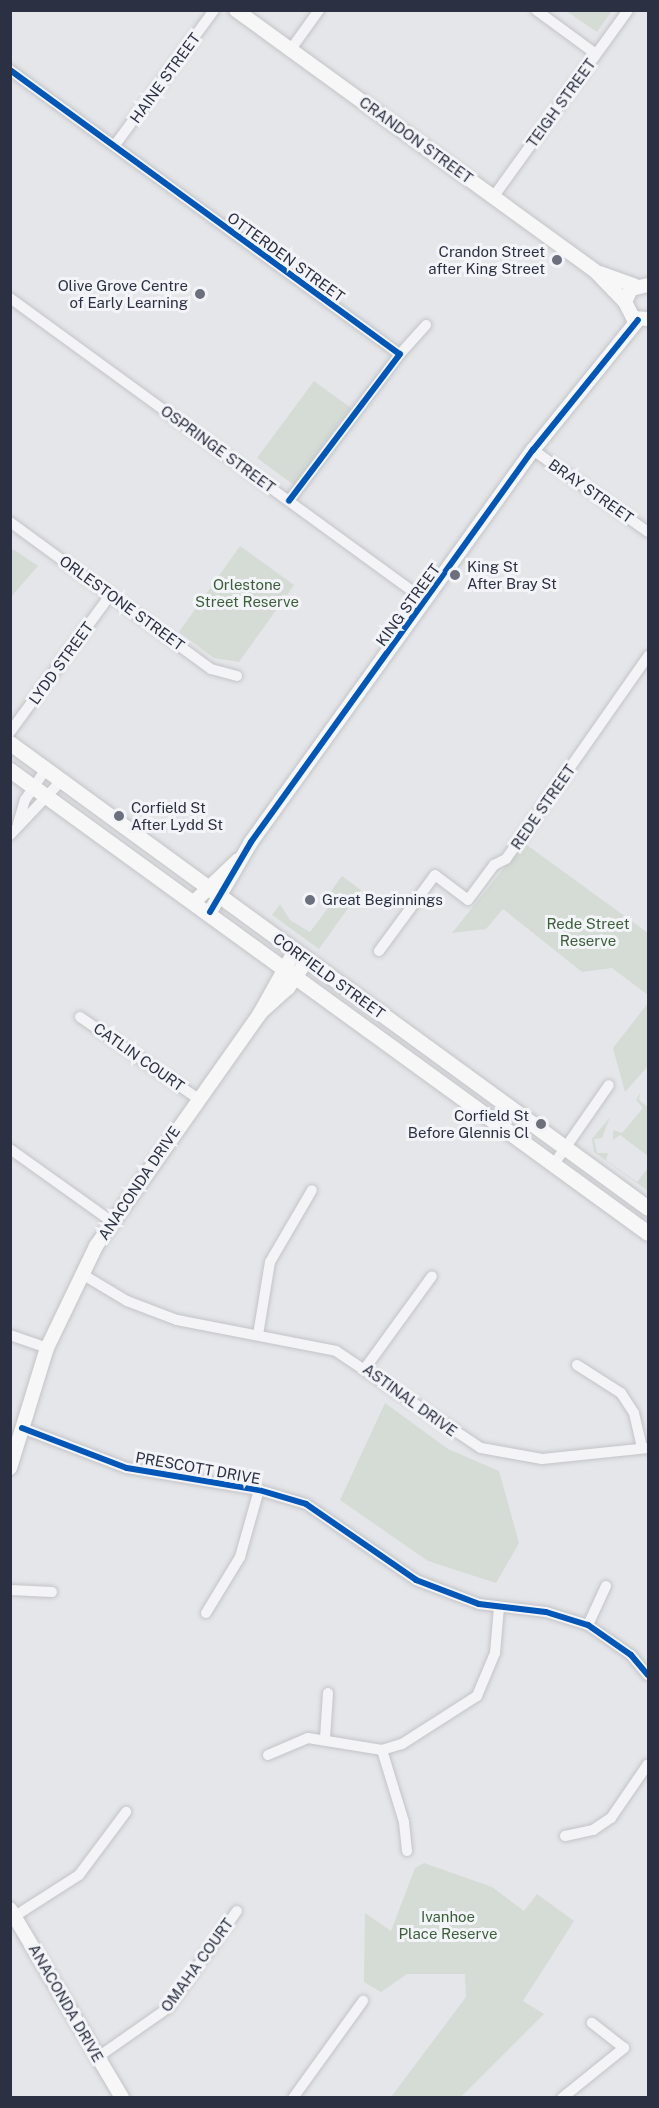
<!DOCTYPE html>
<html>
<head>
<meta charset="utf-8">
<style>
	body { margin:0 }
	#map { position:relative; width:659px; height:2108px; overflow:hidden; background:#e5e6e9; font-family:"Public Sans",sans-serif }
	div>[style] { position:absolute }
	.green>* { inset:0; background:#d4dcd5 }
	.roads { filter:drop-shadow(0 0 2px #c3c4c7) drop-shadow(0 0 2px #c3c4c7) }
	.minor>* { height:10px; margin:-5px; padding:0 5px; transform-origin:5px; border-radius:5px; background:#f4f4f6 }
	.secondary>* { height:14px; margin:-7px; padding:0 7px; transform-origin:7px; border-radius:7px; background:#f7f7f8 }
	.primary>* { height:15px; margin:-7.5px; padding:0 7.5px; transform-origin:7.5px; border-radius:7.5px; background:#f7f7f8 }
	.cycleway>* { height:6px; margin:-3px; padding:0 3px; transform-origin:3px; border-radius:3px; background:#0057b8 }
	.dots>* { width:16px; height:16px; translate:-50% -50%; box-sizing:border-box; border:3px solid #f3f4f8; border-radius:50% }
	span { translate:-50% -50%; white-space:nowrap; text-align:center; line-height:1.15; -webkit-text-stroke:6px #f3f4f8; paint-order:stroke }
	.street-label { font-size:15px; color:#2b3142 }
	.poi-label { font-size:15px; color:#2b3142 }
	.right { translate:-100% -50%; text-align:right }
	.left { translate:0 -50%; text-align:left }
	.park-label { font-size:15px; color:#3b5e39 }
	.frame { position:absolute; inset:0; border:12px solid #2b3142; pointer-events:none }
</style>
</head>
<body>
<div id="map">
	<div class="green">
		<div style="clip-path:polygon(566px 11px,612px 11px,597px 32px)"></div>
		<div style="clip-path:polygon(314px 381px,351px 408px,294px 485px,257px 458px)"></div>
		<div style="clip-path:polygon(240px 546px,294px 585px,239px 662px,214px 658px,179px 632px)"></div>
		<div style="clip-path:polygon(13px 549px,38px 566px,11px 597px,10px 552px)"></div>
		<div style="clip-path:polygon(524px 843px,648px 933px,648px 995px,612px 968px,582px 972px,503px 909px,486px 929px,452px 933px)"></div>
		<div style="clip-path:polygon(342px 876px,361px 890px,319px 949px,272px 915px,280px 904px,290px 920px,310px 932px,337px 896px,331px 891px)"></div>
		<div style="clip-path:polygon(648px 1003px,648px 1066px,625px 1092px,613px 1048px)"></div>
		<div style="clip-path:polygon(640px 1093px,639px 1100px,648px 1107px,648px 1156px,620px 1135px,613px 1140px,613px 1130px,622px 1133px,643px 1108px,636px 1100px)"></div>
		<div style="clip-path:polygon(610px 1117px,602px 1138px,594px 1139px,597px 1153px,608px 1153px,606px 1160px,637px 1182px,648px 1168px,648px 1191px,594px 1152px,592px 1139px)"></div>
		<div style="clip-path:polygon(385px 1403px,448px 1449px,499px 1471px,519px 1543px,496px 1583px,428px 1561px,340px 1500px)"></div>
		<div style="clip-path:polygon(424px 1863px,492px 1887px,524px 1911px,537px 1894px,574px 1921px,523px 2001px,544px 2014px,461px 2097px,391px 2097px,466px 1997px,465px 1974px,407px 1974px,381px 1992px,364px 1982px,365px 1913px,391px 1931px,415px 1868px)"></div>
	</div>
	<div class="roads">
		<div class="minor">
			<div style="left:536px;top:10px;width:74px;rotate:36.3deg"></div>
			<div style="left:291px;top:49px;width:48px;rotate:-54.3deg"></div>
			<div style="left:10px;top:70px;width:482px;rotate:36.1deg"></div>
			<div style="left:400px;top:354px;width:184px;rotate:127.1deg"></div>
			<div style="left:115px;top:145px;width:167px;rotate:-53.7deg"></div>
			<div style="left:494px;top:196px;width:229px;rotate:-54.2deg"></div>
			<div style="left:10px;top:298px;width:515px;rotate:36.07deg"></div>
			<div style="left:400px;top:354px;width:39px;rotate:-48deg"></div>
			<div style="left:533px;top:450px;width:141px;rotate:35.5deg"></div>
			<div style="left:10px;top:522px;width:249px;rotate:36.2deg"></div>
			<div style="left:211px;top:669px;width:27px;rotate:15deg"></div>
			<div style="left:10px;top:732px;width:171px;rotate:-53.8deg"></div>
			<div style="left:18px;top:824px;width:25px;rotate:-74deg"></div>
			<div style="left:25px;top:800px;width:37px;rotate:-56deg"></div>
			<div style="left:10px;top:835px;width:76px;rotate:-46.6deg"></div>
			<div style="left:379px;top:951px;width:94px;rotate:-53.6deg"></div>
			<div style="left:435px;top:875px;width:41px;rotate:37.1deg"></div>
			<div style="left:468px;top:900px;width:44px;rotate:-53.4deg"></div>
			<div style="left:494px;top:865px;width:13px;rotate:-27deg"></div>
			<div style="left:506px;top:859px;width:248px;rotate:-55deg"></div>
			<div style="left:80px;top:1017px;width:142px;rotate:34.7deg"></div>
			<div style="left:10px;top:1149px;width:124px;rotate:35.5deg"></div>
			<div style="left:554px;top:1164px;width:96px;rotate:-55.2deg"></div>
			<div style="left:82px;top:1274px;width:52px;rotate:31deg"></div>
			<div style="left:127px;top:1301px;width:53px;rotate:20.8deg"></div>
			<div style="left:177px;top:1320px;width:162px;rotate:11deg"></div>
			<div style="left:336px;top:1351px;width:174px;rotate:33.8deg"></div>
			<div style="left:481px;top:1448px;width:62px;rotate:10.2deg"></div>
			<div style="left:542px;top:1459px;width:107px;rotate:-5.9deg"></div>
			<div style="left:10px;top:1335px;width:39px;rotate:19deg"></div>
			<div style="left:258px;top:1335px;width:74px;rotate:-80.7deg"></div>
			<div style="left:270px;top:1262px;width:83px;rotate:-59.7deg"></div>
			<div style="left:577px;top:1365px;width:52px;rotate:32.5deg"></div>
			<div style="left:621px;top:1393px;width:24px;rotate:57deg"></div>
			<div style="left:634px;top:1413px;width:35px;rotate:77deg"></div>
			<div style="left:366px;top:1367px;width:112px;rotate:-54deg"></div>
			<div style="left:22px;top:1428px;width:112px;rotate:20.9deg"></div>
			<div style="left:127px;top:1468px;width:134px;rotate:9.5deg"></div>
			<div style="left:259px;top:1490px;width:49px;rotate:16.6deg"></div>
			<div style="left:306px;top:1504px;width:134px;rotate:34.6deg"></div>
			<div style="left:416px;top:1580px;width:67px;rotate:20.9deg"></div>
			<div style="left:479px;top:1604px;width:67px;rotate:6.8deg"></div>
			<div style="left:546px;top:1612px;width:44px;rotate:17.2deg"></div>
			<div style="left:588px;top:1625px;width:52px;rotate:34.9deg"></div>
			<div style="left:631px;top:1655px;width:26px;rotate:50deg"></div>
			<div style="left:10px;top:1590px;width:42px;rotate:2.7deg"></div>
			<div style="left:206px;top:1613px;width:66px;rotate:-58.7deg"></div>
			<div style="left:240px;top:1557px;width:70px;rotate:-74.2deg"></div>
			<div style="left:588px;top:1625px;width:43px;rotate:-65.2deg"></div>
			<div style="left:325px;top:1738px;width:45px;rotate:-86.2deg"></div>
			<div style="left:268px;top:1755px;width:43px;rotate:-23deg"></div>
			<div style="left:308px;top:1738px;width:75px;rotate:9.2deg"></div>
			<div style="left:565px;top:1836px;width:29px;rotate:-12deg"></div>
			<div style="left:593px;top:1830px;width:22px;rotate:-34deg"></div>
			<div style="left:611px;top:1818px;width:65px;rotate:-55.6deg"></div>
			<div style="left:407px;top:1851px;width:29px;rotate:-96deg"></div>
			<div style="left:404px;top:1822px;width:75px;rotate:-107deg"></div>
			<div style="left:382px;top:1750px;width:21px;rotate:-17deg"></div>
			<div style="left:402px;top:1744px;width:89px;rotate:-32.6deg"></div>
			<div style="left:477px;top:1696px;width:47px;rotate:-67.3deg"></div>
			<div style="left:495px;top:1653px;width:46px;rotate:-85deg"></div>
			<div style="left:15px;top:1916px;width:76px;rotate:-32.6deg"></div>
			<div style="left:79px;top:1875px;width:79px;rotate:-53.3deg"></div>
			<div style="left:98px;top:2057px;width:85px;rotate:-35deg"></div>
			<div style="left:168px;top:2008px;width:119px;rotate:-54.6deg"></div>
			<div style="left:293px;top:2098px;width:120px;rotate:-54.2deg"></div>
			<div style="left:562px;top:2098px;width:80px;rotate:-38.9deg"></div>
			<div style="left:624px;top:2048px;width:41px;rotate:-142deg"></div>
		</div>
		<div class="secondary">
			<div style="left:236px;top:10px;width:444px;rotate:36deg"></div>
			<div style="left:595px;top:271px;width:43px;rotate:45.9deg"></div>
			<div style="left:600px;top:273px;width:37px;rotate:20deg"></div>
			<div style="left:648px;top:285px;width:17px;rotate:167deg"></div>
			<div style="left:631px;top:289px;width:14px;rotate:115deg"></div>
			<div style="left:625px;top:302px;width:18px;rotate:63deg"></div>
			<div style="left:633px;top:318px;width:15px;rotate:4deg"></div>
			<div style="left:195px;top:901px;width:59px;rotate:-43.6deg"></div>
			<div style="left:210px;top:912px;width:81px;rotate:-59.6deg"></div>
			<div style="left:251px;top:842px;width:483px;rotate:-54.3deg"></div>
			<div style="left:533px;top:450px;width:167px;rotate:-51.1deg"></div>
			<div style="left:260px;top:1013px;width:38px;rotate:-42deg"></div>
			<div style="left:288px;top:988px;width:34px;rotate:-56deg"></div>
			<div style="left:10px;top:1468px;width:126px;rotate:-72.9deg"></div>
			<div style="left:47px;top:1348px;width:113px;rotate:-64.3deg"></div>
			<div style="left:96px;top:1246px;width:283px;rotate:-54.8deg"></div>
			<div style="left:259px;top:1015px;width:72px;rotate:-60.9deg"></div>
			<div style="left:10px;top:1909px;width:220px;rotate:59.3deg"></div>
		</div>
		<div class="primary">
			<div style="left:10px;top:743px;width:789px;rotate:36.09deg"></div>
			<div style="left:10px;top:770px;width:788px;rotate:35.97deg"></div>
		</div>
	</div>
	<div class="cycleway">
		<div style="left:10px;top:70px;width:482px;rotate:36.1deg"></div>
		<div style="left:400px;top:354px;width:184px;rotate:127.1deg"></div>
		<div style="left:210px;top:912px;width:81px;rotate:-59.6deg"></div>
		<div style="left:251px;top:842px;width:483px;rotate:-54.3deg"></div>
		<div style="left:533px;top:450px;width:167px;rotate:-51.1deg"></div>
		<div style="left:22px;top:1428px;width:112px;rotate:20.9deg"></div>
		<div style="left:127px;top:1468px;width:134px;rotate:9.5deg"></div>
		<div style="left:259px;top:1490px;width:49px;rotate:16.6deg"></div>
		<div style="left:306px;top:1504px;width:134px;rotate:34.6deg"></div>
		<div style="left:416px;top:1580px;width:67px;rotate:20.9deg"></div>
		<div style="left:479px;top:1604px;width:67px;rotate:6.8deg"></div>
		<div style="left:546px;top:1612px;width:44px;rotate:17.2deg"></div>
		<div style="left:588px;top:1625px;width:52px;rotate:34.9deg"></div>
		<div style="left:631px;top:1655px;width:26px;rotate:50deg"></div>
	</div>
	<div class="dots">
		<div style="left:557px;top:260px;background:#6c707c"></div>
		<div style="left:200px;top:294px;background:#6c707c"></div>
		<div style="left:455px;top:575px;background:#6c707c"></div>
		<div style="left:119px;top:816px;background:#6c707c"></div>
		<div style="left:310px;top:900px;background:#6c707c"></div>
		<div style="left:541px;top:1124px;background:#6c707c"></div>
	</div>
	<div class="street-label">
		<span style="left:165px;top:78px;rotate:-54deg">HAINE STREET</span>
		<span style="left:561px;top:103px;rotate:-54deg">TEIGH STREET</span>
		<span style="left:416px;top:140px;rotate:36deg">CRANDON STREET</span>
		<span style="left:286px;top:257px;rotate:36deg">OTTERDEN STREET</span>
		<span style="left:218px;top:449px;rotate:36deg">OSPRINGE STREET</span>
		<span style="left:591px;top:491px;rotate:35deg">BRAY STREET</span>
		<span style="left:122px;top:603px;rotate:36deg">ORLESTONE STREET</span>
		<span style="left:408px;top:605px;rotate:-54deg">KING STREET</span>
		<span style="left:61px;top:663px;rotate:-54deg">LYDD STREET</span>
		<span style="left:543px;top:807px;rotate:-55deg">REDE STREET</span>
		<span style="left:329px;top:976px;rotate:36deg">CORFIELD STREET</span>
		<span style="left:139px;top:1057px;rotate:35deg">CATLIN COURT</span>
		<span style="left:139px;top:1183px;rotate:-56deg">ANACONDA DRIVE</span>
		<span style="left:410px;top:1400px;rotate:36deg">ASTINAL DRIVE</span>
		<span style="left:198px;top:1468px;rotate:10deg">PRESCOTT DRIVE</span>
		<span style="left:197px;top:1965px;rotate:-54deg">OMAHA COURT</span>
		<span style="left:66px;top:2003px;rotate:60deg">ANACONDA DRIVE</span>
	</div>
	<div class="poi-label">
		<span class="right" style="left:545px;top:260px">Crandon Street<br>after King Street</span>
		<span class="right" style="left:188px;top:294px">Olive Grove Centre<br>of Early Learning</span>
		<span class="left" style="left:467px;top:575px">King St<br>After Bray St</span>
		<span class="left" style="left:131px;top:816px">Corfield St<br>After Lydd St</span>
		<span class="left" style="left:322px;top:900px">Great Beginnings</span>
		<span class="right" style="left:529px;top:1124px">Corfield St<br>Before Glennis Cl</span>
	</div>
	<div class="park-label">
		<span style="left:247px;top:593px">Orlestone<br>Street Reserve</span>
		<span style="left:588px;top:932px">Rede Street<br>Reserve</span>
		<span style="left:448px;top:1925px">Ivanhoe<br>Place Reserve</span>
	</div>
	<div class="frame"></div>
</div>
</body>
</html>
